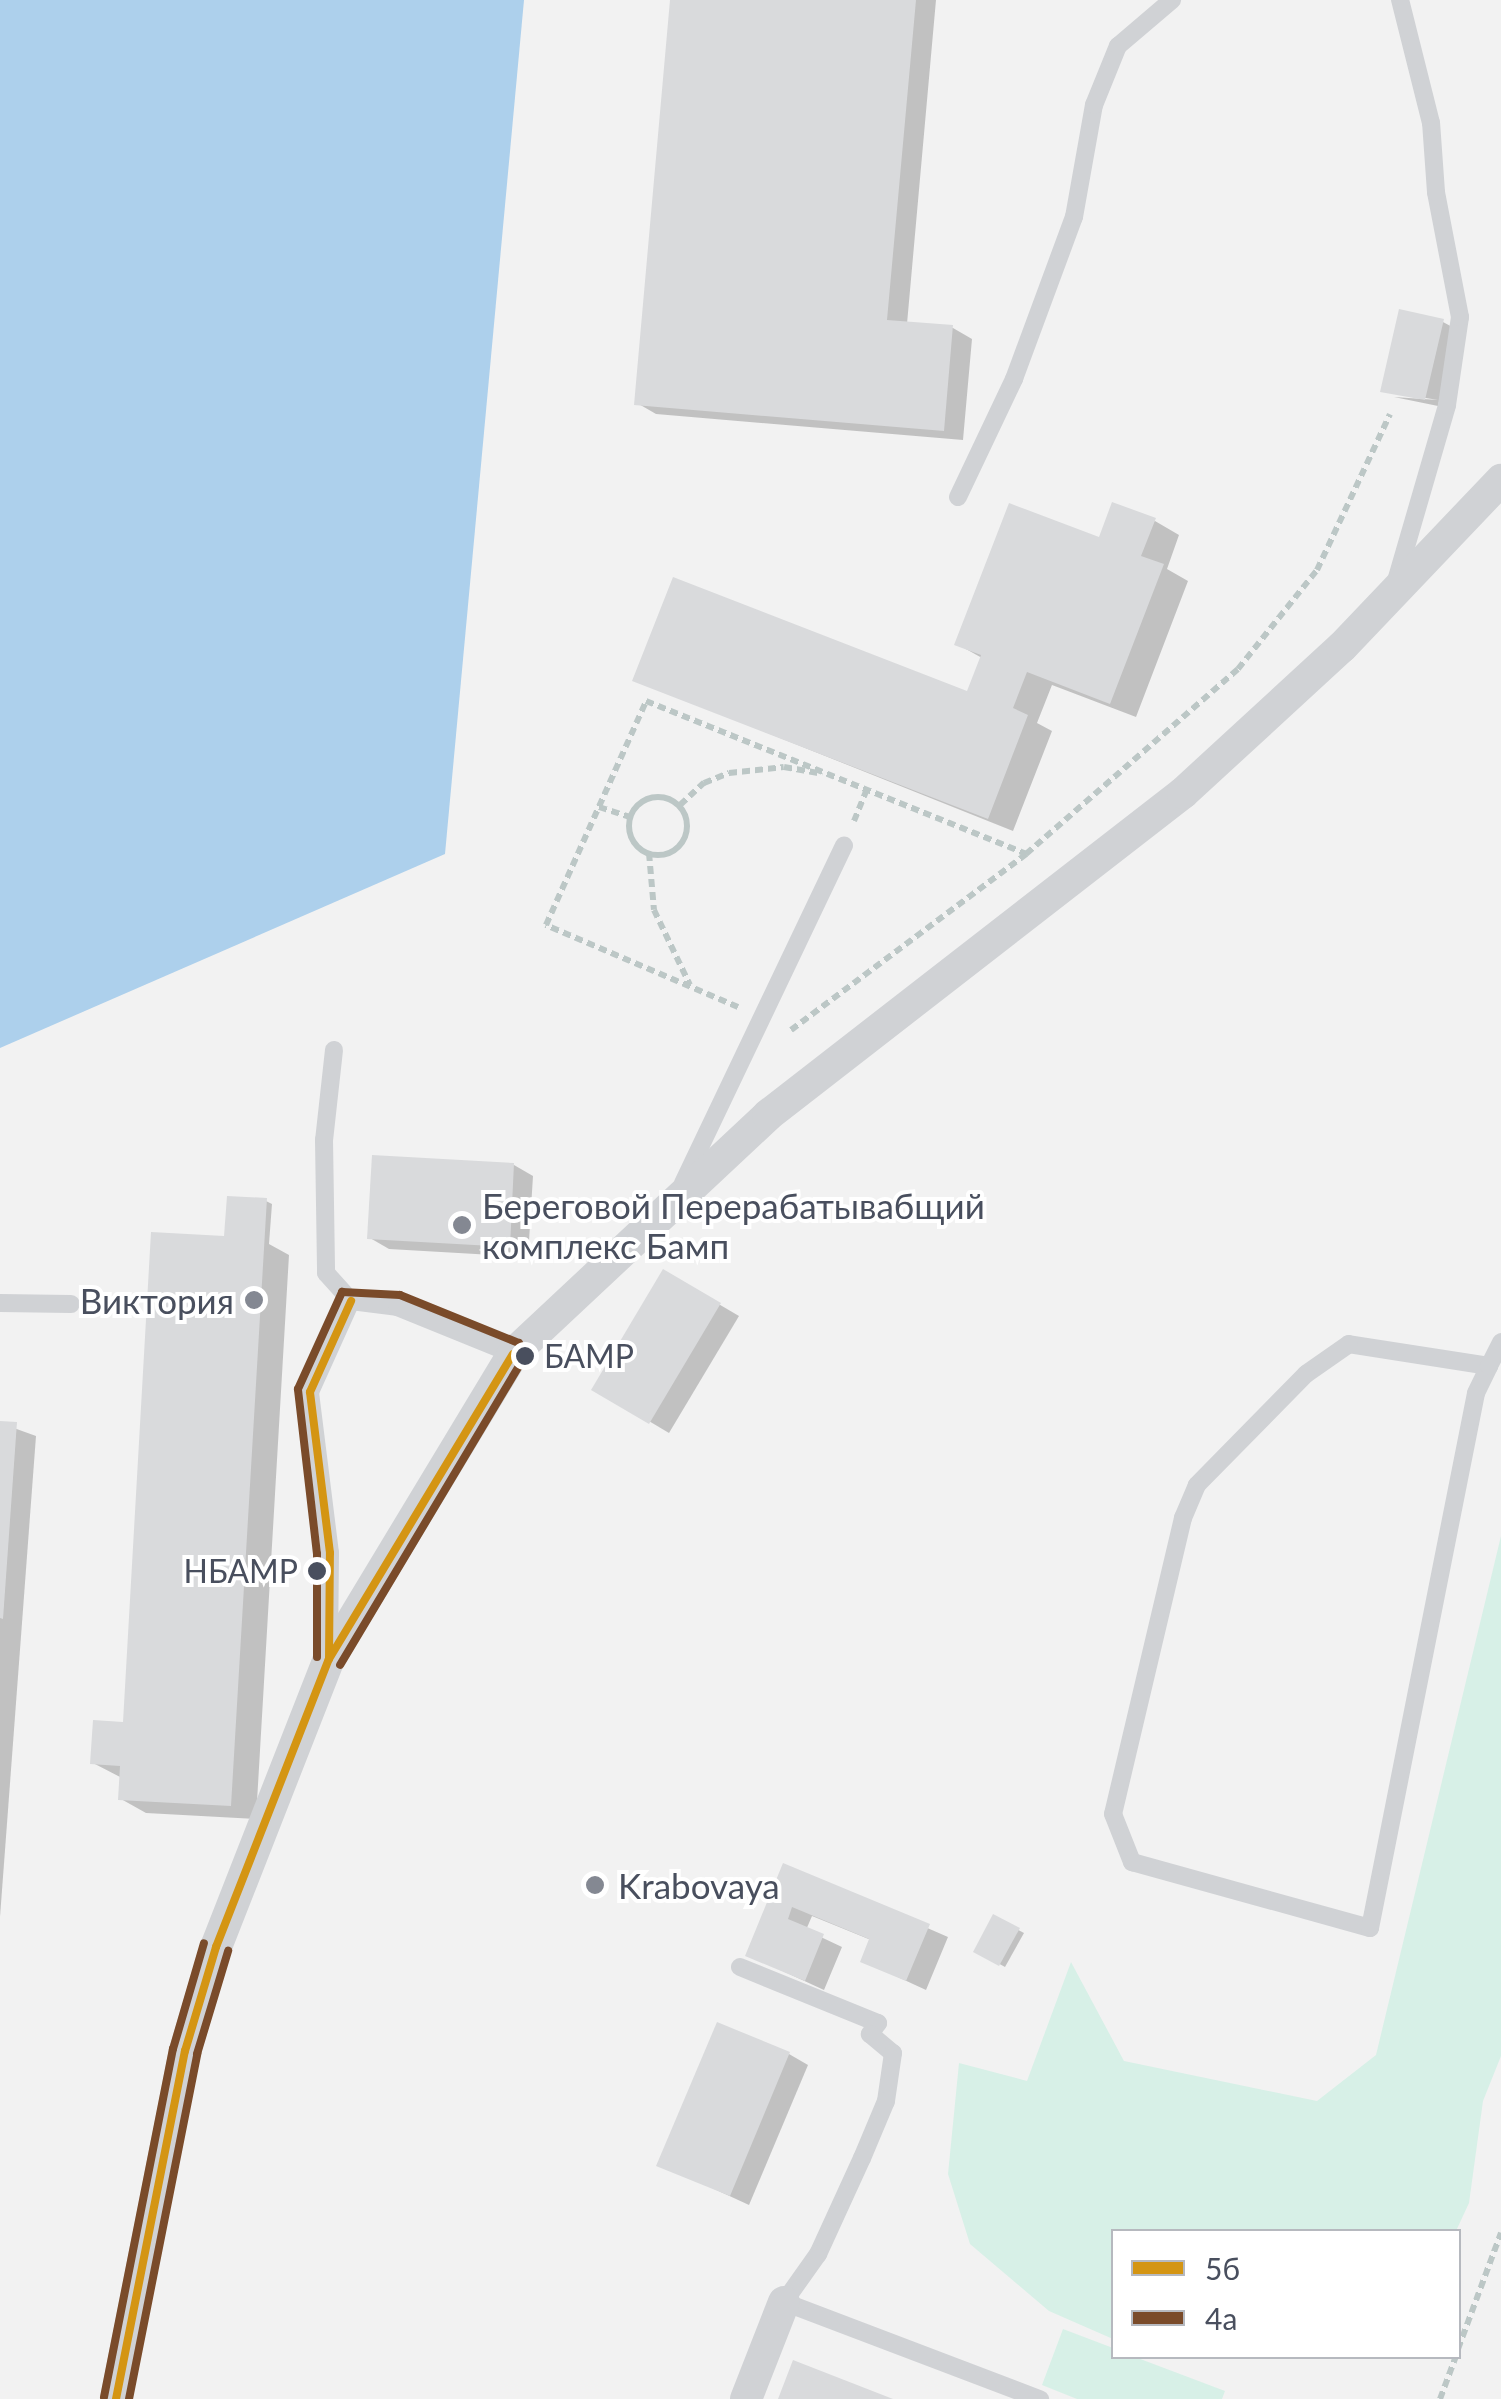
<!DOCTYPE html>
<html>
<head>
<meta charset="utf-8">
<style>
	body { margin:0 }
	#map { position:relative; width:1501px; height:2399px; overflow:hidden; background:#f2f2f2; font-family:Lato,sans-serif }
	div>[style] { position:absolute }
	.green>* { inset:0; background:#d7f0e7 }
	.water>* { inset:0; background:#add0ec }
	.shadow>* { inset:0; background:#0003 }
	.building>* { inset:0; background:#d9dadc }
	.path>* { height:6px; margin-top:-3px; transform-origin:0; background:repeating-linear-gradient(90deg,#bcc7c6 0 8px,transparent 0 13px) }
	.path>.ring { margin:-3px; padding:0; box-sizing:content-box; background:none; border:6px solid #bcc7c6; border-radius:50% }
	.service>* { height:18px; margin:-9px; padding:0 9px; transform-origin:9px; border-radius:9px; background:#d0d2d5 }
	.minor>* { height:32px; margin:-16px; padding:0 16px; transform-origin:16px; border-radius:16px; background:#d0d2d5 }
	.bus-1>* { height:8px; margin:-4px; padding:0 4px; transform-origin:4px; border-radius:4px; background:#d49513 }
	.bus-2>* { height:8px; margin:-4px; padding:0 4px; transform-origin:4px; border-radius:4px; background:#7a4b2a }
	.dots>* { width:28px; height:28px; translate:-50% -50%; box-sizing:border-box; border:5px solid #fff; border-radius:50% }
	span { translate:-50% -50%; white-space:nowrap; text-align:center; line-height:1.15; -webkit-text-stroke:8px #fff; paint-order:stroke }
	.bus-label { font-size:32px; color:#494f5e }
	.left { translate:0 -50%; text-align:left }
	.right { translate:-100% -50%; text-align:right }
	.poi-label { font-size:35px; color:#494f5e }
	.legend { position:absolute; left:1111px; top:2229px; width:350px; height:130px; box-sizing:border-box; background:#fff; border:2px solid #b6b9bf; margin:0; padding:12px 18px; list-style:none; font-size:30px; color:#494f5e }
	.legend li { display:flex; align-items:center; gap:20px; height:50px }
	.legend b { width:50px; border:2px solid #b6b9bf }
</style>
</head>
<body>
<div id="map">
	<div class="green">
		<div style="clip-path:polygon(1501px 1536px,1501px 2056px,1483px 2101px,1469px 2203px,1456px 2231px,1114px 2232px,1113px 2339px,1049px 2311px,970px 2244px,948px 2174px,959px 2063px,1027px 2081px,1071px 1962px,1124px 2061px,1317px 2101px,1376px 2055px)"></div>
		<div style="clip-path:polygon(1063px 2329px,1113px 2348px,1114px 2356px,1135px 2357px,1225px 2391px,1222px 2399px,1077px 2399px,1042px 2385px)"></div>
	</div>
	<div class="water">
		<div style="clip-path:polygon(0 0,524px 0,445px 854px,0 1048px)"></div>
	</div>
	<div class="shadow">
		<div style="clip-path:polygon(673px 0,936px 0,907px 324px,953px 328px,972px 339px,963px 440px,656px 414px,637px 403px)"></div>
		<div style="clip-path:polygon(1443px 322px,1456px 329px,1438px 406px,1394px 397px,1438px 400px,1383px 391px)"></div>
		<div style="clip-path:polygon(1155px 521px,1179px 535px,1167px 569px,1188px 581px,1136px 717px,1052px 685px,1037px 723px,1052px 731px,1013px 831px,635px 680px,968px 694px,982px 658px,957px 644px,1100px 541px)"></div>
		<div style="clip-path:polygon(514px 1165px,533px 1176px,528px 1257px,389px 1249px,370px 1238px)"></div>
		<div style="clip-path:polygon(266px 1201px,272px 1204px,269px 1244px,289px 1255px,256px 1819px,146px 1813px,121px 1799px,122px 1778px,93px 1763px,125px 1725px,234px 1239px)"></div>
		<div style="clip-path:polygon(664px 1272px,739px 1316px,669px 1433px,595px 1389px)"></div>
		<div style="clip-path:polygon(0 1423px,36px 1436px,0 1917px)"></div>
		<div style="clip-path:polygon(785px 1866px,948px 1937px,926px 1990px,863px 1961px,871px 1940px,812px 1916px,806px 1930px,842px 1947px,824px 1990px,748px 1955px)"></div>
		<div style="clip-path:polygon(994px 1917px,1024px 1933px,1005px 1967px,976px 1951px)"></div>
		<div style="clip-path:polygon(789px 2054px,808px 2065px,749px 2205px,660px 2164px)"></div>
	</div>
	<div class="building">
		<div style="clip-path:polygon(670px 0,916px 0,887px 320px,953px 325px,944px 431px,634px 405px)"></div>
		<div style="clip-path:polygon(1399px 309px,1444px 319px,1425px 400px,1380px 392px)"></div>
		<div style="clip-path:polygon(1112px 502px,1156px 518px,1141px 556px,1164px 564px,1110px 704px,1027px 672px,1013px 708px,1028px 715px,988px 819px,632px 681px,673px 577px,967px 691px,981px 655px,954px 645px,1009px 503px,1099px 537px)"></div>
		<div style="clip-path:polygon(372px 1155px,514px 1163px,510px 1247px,367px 1239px)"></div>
		<div style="clip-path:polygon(227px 1196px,267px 1198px,231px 1806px,118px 1800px,120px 1766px,90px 1764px,93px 1720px,123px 1722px,151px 1232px,224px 1236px)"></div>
		<div style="clip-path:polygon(663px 1269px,721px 1303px,649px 1424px,591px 1390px)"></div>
		<div style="clip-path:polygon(0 1421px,17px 1422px,3px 1619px,0 1618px)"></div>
		<div style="clip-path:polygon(783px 1863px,930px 1924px,906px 1981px,860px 1962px,869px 1939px,792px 1907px,788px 1919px,824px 1934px,805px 1981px,745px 1956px)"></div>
		<div style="clip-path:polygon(993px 1914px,1020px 1928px,999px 1966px,973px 1952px)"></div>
		<div style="clip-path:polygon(717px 2022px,790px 2052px,730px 2196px,656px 2166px)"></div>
		<div style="clip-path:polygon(793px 2360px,893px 2399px,778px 2399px)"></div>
	</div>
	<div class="path">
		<div class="ring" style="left:629px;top:797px;width:52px;height:52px"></div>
		<div style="left:680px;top:805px;width:33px;rotate:-43deg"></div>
		<div style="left:704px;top:783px;width:27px;rotate:-22deg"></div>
		<div style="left:729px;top:773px;width:55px;rotate:-6.2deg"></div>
		<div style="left:784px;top:767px;width:39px;rotate:10deg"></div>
		<div style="left:599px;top:807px;width:33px;rotate:18deg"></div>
		<div style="left:854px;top:821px;width:35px;rotate:-68deg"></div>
		<div style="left:649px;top:853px;width:57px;rotate:85deg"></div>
		<div style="left:654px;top:910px;width:83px;rotate:64.4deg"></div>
		<div style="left:738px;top:1007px;width:209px;rotate:-156.9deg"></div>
		<div style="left:546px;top:925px;width:245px;rotate:-65.9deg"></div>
		<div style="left:646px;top:701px;width:410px;rotate:21.9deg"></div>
		<div style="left:791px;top:1030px;width:294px;rotate:-36.8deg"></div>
		<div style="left:1026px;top:854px;width:281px;rotate:-41.1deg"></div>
		<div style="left:1238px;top:669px;width:127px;rotate:-51.4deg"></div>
		<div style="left:1317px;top:570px;width:172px;rotate:-64.9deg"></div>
		<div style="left:1458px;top:2349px;width:124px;rotate:-69.7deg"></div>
		<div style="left:1440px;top:2399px;width:46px;rotate:-69.6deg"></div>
	</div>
	<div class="service">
		<div style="left:958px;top:497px;width:131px;rotate:-64.6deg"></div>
		<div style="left:1014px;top:379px;width:173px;rotate:-69.7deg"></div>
		<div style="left:1074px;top:217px;width:114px;rotate:-79.9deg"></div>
		<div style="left:1094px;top:105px;width:64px;rotate:-67.9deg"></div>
		<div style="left:1118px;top:46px;width:71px;rotate:-40.4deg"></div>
		<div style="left:1396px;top:581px;width:183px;rotate:-73.8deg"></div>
		<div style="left:1447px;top:405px;width:89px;rotate:-81.6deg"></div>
		<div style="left:1460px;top:317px;width:127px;rotate:-100.9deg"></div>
		<div style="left:1436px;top:192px;width:69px;rotate:-94.1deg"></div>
		<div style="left:1431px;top:123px;width:127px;rotate:-104.1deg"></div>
		<div style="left:334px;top:1050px;width:91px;rotate:96.3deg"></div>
		<div style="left:324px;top:1140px;width:133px;rotate:89.1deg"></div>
		<div style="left:326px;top:1273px;width:38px;rotate:48deg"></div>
		<div style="left:351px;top:1301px;width:46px;rotate:7.4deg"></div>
		<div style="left:397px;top:1307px;width:125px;rotate:22.1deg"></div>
		<div style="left:683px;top:1183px;width:374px;rotate:-64.5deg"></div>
		<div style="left:0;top:1303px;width:71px;rotate:0.8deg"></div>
		<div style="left:1489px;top:1366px;width:142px;rotate:-171.1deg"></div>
		<div style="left:1349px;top:1344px;width:52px;rotate:145.1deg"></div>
		<div style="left:1306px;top:1374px;width:156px;rotate:134.5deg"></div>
		<div style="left:1197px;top:1485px;width:36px;rotate:113deg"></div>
		<div style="left:1183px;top:1518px;width:304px;rotate:103.3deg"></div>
		<div style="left:1113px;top:1814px;width:52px;rotate:68.4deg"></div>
		<div style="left:1132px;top:1862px;width:247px;rotate:15.5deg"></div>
		<div style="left:1370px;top:1928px;width:545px;rotate:-78.79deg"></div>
		<div style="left:1476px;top:1393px;width:30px;rotate:-64deg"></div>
		<div style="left:1489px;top:1366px;width:27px;rotate:-63deg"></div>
		<div style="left:329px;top:1650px;width:97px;rotate:-89.4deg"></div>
		<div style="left:330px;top:1553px;width:162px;rotate:-97.1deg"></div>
		<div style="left:310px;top:1392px;width:100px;rotate:-65.7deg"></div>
		<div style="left:740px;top:1967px;width:149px;rotate:22.1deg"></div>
		<div style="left:878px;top:2023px;width:14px;rotate:126deg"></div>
		<div style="left:870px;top:2034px;width:30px;rotate:40deg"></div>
		<div style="left:893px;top:2053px;width:49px;rotate:98.3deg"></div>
		<div style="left:886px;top:2101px;width:62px;rotate:112.8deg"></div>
		<div style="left:862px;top:2158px;width:106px;rotate:114.6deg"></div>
		<div style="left:818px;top:2254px;width:59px;rotate:125.3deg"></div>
		<div style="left:784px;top:2302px;width:274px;rotate:20.8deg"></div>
	</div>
	<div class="minor">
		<div style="left:116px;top:2399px;width:355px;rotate:-78.8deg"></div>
		<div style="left:185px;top:2051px;width:109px;rotate:-73.4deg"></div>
		<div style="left:216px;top:1947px;width:309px;rotate:-68.6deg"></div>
		<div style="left:329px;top:1659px;width:356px;rotate:-58.9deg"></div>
		<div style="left:513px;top:1354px;width:349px;rotate:-43.1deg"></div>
		<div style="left:768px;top:1115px;width:525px;rotate:-37.81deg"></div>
		<div style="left:1183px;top:793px;width:216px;rotate:-42.6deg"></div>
		<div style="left:1342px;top:647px;width:231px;rotate:-46.4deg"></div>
		<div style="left:746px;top:2399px;width:104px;rotate:-68.6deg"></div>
	</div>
	<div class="bus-1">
		<div style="left:329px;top:1659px;width:106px;rotate:-89.5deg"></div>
		<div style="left:330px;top:1553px;width:162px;rotate:-97.1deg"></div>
		<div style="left:310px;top:1392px;width:100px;rotate:-65.7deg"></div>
		<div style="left:116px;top:2399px;width:355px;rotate:-78.8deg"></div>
		<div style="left:185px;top:2051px;width:109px;rotate:-73.4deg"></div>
		<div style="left:216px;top:1947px;width:309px;rotate:-68.6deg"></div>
		<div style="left:329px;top:1659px;width:356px;rotate:-58.9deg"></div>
	</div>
	<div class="bus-2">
		<div style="left:317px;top:1657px;width:103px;rotate:-90deg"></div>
		<div style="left:317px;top:1554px;width:166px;rotate:-96.6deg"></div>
		<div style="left:298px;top:1389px;width:107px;rotate:-65.6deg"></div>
		<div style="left:342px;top:1292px;width:58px;rotate:3deg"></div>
		<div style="left:400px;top:1295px;width:128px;rotate:22deg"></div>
		<div style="left:519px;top:1343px;width:14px;rotate:65deg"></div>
		<div style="left:525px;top:1356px;width:360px;rotate:120.9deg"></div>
		<div style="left:104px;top:2397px;width:355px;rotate:-78.8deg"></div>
		<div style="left:173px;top:2049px;width:110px;rotate:-73.7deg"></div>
		<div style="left:129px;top:2399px;width:352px;rotate:-78.8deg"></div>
		<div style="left:197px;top:2054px;width:108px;rotate:-73.2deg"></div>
	</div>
	<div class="dots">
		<div style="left:462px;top:1225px;background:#848892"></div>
		<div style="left:254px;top:1300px;background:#848892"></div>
		<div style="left:525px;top:1356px;background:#494f5e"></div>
		<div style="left:317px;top:1571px;background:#494f5e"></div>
		<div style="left:595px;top:1885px;background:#848892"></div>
	</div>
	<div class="bus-label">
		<span class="left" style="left:544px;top:1356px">БАМР</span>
		<span class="right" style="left:298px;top:1571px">НБАМР</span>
	</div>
	<div class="poi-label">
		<span class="left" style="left:482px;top:1225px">Береговой Перерабатывабщий<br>комплекс Бамп</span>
		<span class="right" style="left:234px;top:1300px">Виктория</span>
		<span class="left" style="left:618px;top:1885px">Krabovaya</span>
	</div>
	<ul class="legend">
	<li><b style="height:12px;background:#d49513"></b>5б</li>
	<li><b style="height:12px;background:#7a4b2a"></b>4а</li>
	</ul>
</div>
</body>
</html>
